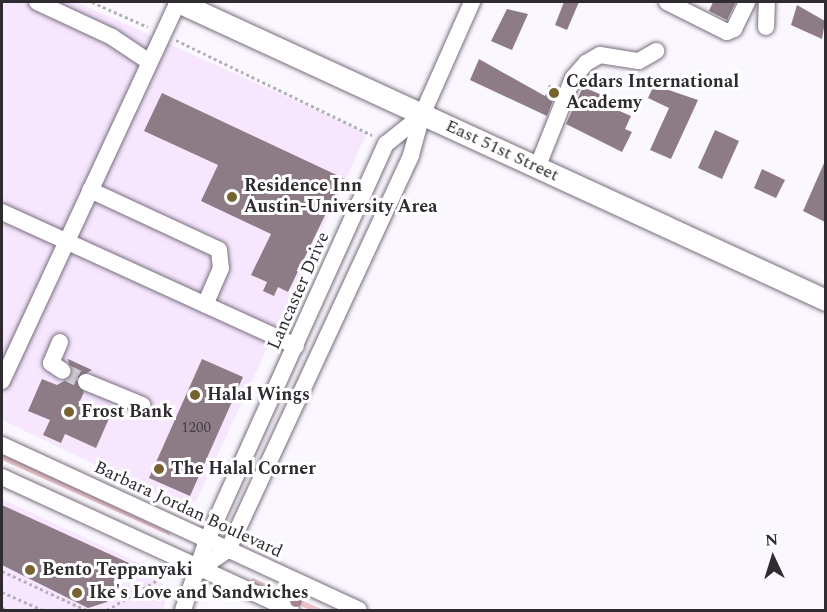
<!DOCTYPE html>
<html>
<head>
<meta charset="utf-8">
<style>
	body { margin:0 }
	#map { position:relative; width:827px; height:612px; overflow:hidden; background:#fbf7fe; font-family:Spectral,serif }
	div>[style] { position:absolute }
	.built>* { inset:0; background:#f6e6fe }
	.green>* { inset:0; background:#eac1c8 }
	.building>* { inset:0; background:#8d7c86 }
	.minor-tunnel>* { height:16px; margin-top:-8px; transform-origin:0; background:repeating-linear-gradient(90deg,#d2ced5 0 16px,transparent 0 24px) }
	.path>* { height:3px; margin-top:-1.5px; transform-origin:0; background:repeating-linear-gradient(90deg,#b4b0b7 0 3px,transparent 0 6px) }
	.roads { filter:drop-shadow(0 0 2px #786e7d) drop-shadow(0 0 2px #786e7d) }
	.minor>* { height:16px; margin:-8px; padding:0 8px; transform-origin:8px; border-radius:8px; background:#fff }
	.major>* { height:21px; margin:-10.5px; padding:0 10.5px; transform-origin:10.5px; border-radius:10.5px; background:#fff }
	.trees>* { width:12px; height:12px; margin:-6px; border-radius:50%; background:#a6848f }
	.dots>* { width:16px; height:16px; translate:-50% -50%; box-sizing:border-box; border:3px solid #fff; border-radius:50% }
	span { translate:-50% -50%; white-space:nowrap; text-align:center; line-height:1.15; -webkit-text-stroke:6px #fff; paint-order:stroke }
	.number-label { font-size:15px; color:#463f46 }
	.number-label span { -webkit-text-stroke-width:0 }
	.poi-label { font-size:18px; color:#2f2b31; font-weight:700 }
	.left { translate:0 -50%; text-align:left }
	.street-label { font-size:18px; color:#2f2b31 }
	.frame { position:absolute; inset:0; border:3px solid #2f2b31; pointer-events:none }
	.north { position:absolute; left:743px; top:528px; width:60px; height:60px; -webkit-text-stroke:4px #fff; paint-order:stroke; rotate:356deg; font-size:16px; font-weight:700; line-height:24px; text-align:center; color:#2f2b31 }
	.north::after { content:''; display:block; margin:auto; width:21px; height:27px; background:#2f2b31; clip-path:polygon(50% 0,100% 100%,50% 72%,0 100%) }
</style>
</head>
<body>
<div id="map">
	<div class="built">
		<div style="clip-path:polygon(2px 2px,76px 2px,367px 133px,196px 501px,184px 507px,2px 420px)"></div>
		<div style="clip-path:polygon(2px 499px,152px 569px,167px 590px,164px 610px,2px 610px)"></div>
	</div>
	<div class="green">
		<div style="clip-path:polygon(2px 454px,169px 532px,171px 536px,2px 460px)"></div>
		<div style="clip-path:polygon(253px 578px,323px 610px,310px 610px,249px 582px)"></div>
	</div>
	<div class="building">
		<div style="clip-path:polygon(564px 2px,579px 2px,567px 30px,555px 25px)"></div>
		<div style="clip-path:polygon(713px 2px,736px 2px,727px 20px,709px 11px)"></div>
		<div style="clip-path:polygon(797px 5px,825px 21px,822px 39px,791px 25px)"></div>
		<div style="clip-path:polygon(507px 9px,528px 14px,512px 50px,491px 41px)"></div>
		<div style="clip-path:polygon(479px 59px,545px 96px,549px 85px,558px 88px,547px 116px,470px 80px)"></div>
		<div style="clip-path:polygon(654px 85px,698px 100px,671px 159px,650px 150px,669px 108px,648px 98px)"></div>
		<div style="clip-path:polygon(583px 87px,602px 95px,599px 102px,631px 116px,625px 129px,632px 132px,622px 152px,566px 124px)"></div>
		<div style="clip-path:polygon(162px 93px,343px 178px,288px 292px,278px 287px,274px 296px,263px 291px,267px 282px,251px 275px,271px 234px,201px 201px,218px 165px,144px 131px)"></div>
		<div style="clip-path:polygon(715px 130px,739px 141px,722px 179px,698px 168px)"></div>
		<div style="clip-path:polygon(825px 161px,825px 222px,803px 211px)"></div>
		<div style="clip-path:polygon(762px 169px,785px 180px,776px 198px,754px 188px)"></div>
		<div style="clip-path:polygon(68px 359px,92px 370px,76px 379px,84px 392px,80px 401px,111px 414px,96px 448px,65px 434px,61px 443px,43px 435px,50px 420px,28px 411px,42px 379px,57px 385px,71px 377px)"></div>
		<div style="clip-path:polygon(202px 359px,243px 377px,190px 496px,149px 478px)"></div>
		<div style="clip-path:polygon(2px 505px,129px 563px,107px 602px,88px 608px,2px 565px)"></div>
	</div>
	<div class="minor-tunnel">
		<div style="left:63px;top:371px;width:25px;rotate:26deg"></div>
	</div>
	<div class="path">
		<div style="left:92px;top:2px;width:61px;rotate:24.1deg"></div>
		<div style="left:176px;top:40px;width:218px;rotate:25.9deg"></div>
		<div style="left:2px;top:571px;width:93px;rotate:24.9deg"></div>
		<div style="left:2px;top:592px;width:45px;rotate:23.7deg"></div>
		<div style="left:2px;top:608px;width:6px;rotate:18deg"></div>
		<div style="left:107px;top:610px;width:66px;rotate:-30.8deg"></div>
	</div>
	<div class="roads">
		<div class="minor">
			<div style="left:37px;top:2px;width:83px;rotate:25deg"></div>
			<div style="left:112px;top:37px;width:43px;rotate:33.7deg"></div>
			<div style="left:667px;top:2px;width:67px;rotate:26.6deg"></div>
			<div style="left:727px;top:32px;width:8px;rotate:-23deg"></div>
			<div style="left:734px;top:29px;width:30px;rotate:-64deg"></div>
			<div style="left:766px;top:27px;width:25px;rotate:-88deg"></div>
			<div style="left:537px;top:168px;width:97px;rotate:-68.2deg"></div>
			<div style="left:573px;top:78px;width:20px;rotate:-49deg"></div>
			<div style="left:586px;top:63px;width:16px;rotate:-30deg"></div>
			<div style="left:600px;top:55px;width:39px;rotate:9deg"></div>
			<div style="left:639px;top:61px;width:20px;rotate:-30deg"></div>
			<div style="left:90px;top:190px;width:142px;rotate:24.9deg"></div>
			<div style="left:219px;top:250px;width:18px;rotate:84deg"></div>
			<div style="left:221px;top:268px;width:40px;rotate:113.4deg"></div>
			<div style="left:2px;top:212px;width:323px;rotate:24.5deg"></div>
			<div style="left:60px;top:342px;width:23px;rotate:113deg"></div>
			<div style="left:51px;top:363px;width:14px;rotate:34deg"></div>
			<div style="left:2px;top:381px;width:418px;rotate:-65.1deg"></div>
			<div style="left:86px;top:382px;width:61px;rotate:22.3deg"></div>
			<div style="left:2px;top:445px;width:393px;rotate:24.8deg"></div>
			<div style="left:2px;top:477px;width:318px;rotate:24.7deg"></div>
			<div style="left:201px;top:568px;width:32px;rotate:-34deg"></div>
			<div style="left:228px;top:550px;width:435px;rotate:-65.1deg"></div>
			<div style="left:411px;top:155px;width:41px;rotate:-74.6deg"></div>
			<div style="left:422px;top:115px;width:124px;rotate:-66.1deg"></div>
			<div style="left:183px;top:610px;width:74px;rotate:-71.1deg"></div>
			<div style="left:207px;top:540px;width:435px;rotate:-65.7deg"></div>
			<div style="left:386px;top:144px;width:46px;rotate:-38.9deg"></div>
		</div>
		<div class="major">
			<div style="left:178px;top:2px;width:713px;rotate:24.7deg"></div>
		</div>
	</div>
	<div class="trees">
		<div style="left:296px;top:601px"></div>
	</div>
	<div class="dots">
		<div style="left:554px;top:93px;background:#796232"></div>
		<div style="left:232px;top:197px;background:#796232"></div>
		<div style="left:195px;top:395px;background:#796232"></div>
		<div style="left:69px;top:412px;background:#796232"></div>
		<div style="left:159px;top:469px;background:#796232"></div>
		<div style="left:30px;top:570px;background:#796232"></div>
		<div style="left:77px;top:593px;background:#796232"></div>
	</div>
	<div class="number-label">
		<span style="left:196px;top:428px">1200</span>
	</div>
	<div class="poi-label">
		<span class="left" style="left:566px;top:93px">Cedars International<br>Academy</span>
		<span class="left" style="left:244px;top:197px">Residence Inn<br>Austin-University Area</span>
		<span class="left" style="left:207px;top:395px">Halal Wings</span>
		<span class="left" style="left:81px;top:412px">Frost Bank</span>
		<span class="left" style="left:171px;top:469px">The Halal Corner</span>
		<span class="left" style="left:42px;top:570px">Bento Teppanyaki</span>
		<span class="left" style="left:89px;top:593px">Ike's Love and Sandwiches</span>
	</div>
	<div class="street-label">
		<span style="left:502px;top:151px;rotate:25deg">East 51st Street</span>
		<span style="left:299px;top:291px;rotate:-66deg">Lancaster Drive</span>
		<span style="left:188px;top:510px;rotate:25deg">Barbara Jordan Boulevard</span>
	</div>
	<div class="frame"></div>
	<div class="north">N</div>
</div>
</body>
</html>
